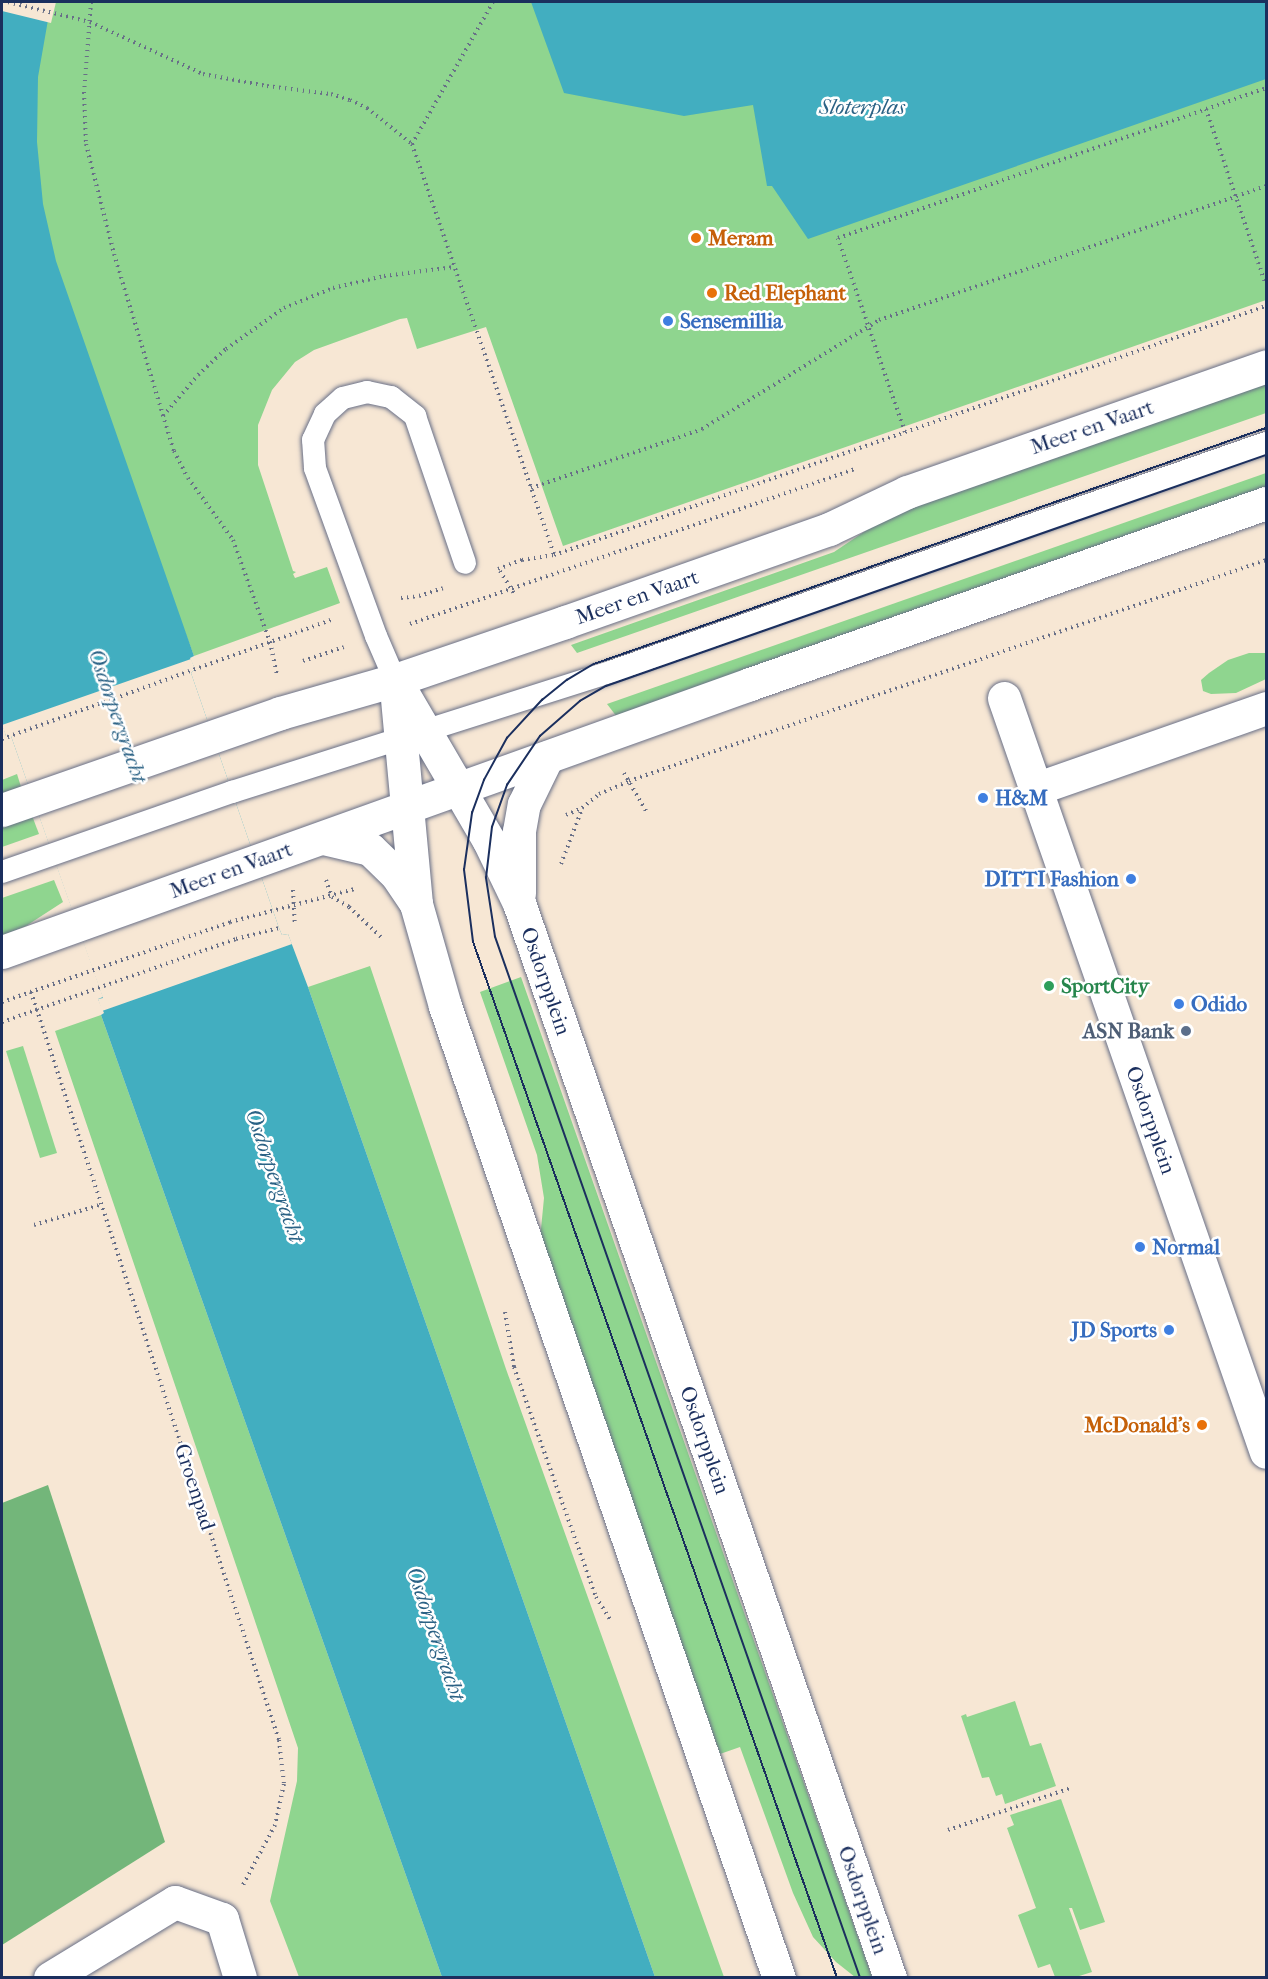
<!DOCTYPE html>
<html>
<head>
<meta charset="utf-8">
<style>
	body { margin:0 }
	#map { position:relative; width:1268px; height:1979px; overflow:hidden; background:#f7e7d4; font-family:"IM FELL French Canon",serif }
	div>[style] { position:absolute }
	.green>* { inset:0; background:#8fd58f }
	.forest>* { inset:0; background:#73b67a }
	.water>* { inset:0; background:#42aec0 }
	.pier>* { inset:0; background:#f7e7d4 }
	.path>* { height:4px; margin-top:-2px; transform-origin:0; background:repeating-linear-gradient(90deg,#686f87 0 1.5px,transparent 0 6px) }
	.roads { filter:drop-shadow(0 0 2px #686f87) drop-shadow(0 0 2px #686f87) }
	.lane>* { height:22px; margin:-11px; padding:0 11px; transform-origin:11px; border-radius:11px; background:#fff }
	.street>* { height:33px; margin:-16.5px; padding:0 16.5px; transform-origin:16.5px; border-radius:16.5px; background:#fff }
	.secondary>* { height:33px; margin:-16.5px; padding:0 16.5px; transform-origin:16.5px; border-radius:16.5px; background:#fff }
	.tram>* { height:1.5px; margin:-0.75px; padding:0 0.75px; transform-origin:0.75px; border-radius:0.75px; background:#1b2f5e }
	.dots>* { width:16px; height:16px; translate:-50% -50%; box-sizing:border-box; border:3px solid #fff; border-radius:50% }
	span { translate:-50% -50%; white-space:nowrap; text-align:center; line-height:1.15; -webkit-text-stroke:5px #fff; paint-order:stroke }
	.food-label { font-size:21px; color:#c56008; font-weight:700 }
	.left { translate:0 -50%; text-align:left }
	.right { translate:-100% -50%; text-align:right }
	.shop-label { font-size:21px; color:#366cbe; font-weight:700 }
	.street-label { font-size:21px; color:#1b2f5e }
	.leisure-label { font-size:21px; color:#27864d; font-weight:700 }
	.service-label { font-size:21px; color:#4e5e75; font-weight:700 }
	.water-label { font-size:22px; color:#2b6285; font-style:italic }
	.frame { position:absolute; inset:0; border:3px solid #1b2f5e; pointer-events:none }
</style>
</head>
<body>
<div id="map">
	<div class="green">
		<div style="clip-path:polygon(19px 2px,1266px 2px,1266px 300px,563px 546px,486px 327px,417px 349px,407px 318px,400px 319px,314px 350px,295px 362px,272px 390px,258px 425px,258px 465px,293px 571px,296px 572px,293px 574px,295px 578px,327px 567px,340px 603px,194px 656px,3px 146px)"></div>
		<div style="clip-path:polygon(1266px 379px,1266px 413px,577px 653px,571px 645px,834px 552px,895px 511px)"></div>
		<div style="clip-path:polygon(1266px 473px,1266px 489px,617px 717px,607px 704px)"></div>
		<div style="clip-path:polygon(1249px 653px,1266px 653px,1266px 679px,1236px 693px,1211px 694px,1203px 691px,1201px 680px,1209px 673px,1228px 660px)"></div>
		<div style="clip-path:polygon(17px 774px,22px 790px,2px 797px,2px 780px)"></div>
		<div style="clip-path:polygon(31px 813px,39px 834px,2px 847px,2px 823px)"></div>
		<div style="clip-path:polygon(54px 880px,63px 902px,26px 926px,2px 936px,2px 898px)"></div>
		<div style="clip-path:polygon(370px 966px,506px 1369px,724px 1977px,655px 1977px,308px 987px)"></div>
		<div style="clip-path:polygon(521px 977px,872px 1977px,855px 1977px,836px 1962px,813px 1937px,793px 1893px,740px 1747px,720px 1754px,540px 1239px,544px 1198px,537px 1155px,480px 992px)"></div>
		<div style="clip-path:polygon(101px 1015px,442px 1977px,299px 1977px,270px 1901px,297px 1781px,298px 1748px,55px 1031px)"></div>
		<div style="clip-path:polygon(23px 1046px,57px 1153px,40px 1158px,6px 1051px)"></div>
		<div style="clip-path:polygon(1015px 1701px,1030px 1746px,1041px 1743px,1056px 1786px,1005px 1804px,1002px 1794px,996px 1796px,989px 1777px,982px 1778px,961px 1716px,966px 1714px,967px 1717px)"></div>
		<div style="clip-path:polygon(1061px 1799px,1105px 1922px,1080px 1930px,1072px 1908px,1069px 1908px,1092px 1972px,1076px 1977px,1055px 1977px,1050px 1964px,1038px 1968px,1018px 1915px,1036px 1908px,1007px 1828px,1014px 1825px,1010px 1815px)"></div>
	</div>
	<div class="forest">
		<div style="clip-path:polygon(48px 1485px,165px 1842px,2px 1945px,2px 1503px)"></div>
	</div>
	<div class="water">
		<div style="clip-path:polygon(2px 2px,48px 20px,38px 77px,37px 142px,43px 204px,56px 261px,194px 656px,190px 658px,195px 669px,191px 673px,279px 928px,282px 935px,288px 934px,308px 987px,655px 1977px,442px 1977px,101px 1015px,104px 1013px,98px 999px,103px 997px,11px 736px,6px 736px,2px 723px)"></div>
		<div style="clip-path:polygon(531px 2px,1266px 2px,1266px 79px,808px 239px,772px 186px,767px 186px,753px 105px,684px 116px,564px 93px)"></div>
	</div>
	<div class="pier">
		<div style="clip-path:polygon(2px 2px,56px 2px,51px 23px,2px 11px)"></div>
		<div style="clip-path:polygon(191px 659px,195px 669px,191px 673px,279px 928px,282px 935px,288px 934px,292px 944px,102px 1011px,98px 999px,103px 998px,93px 970px,11px 736px,6px 736px,2px 725px)"></div>
	</div>
	<div class="path">
		<div style="left:8px;top:2px;width:84px;rotate:13.7deg"></div>
		<div style="left:90px;top:22px;width:124px;rotate:24.7deg"></div>
		<div style="left:203px;top:74px;width:65px;rotate:10.6deg"></div>
		<div style="left:267px;top:86px;width:64px;rotate:7.1deg"></div>
		<div style="left:331px;top:94px;width:20px;rotate:18deg"></div>
		<div style="left:350px;top:100px;width:19px;rotate:25deg"></div>
		<div style="left:367px;top:108px;width:58px;rotate:38.7deg"></div>
		<div style="left:412px;top:144px;width:435px;rotate:70.9deg"></div>
		<div style="left:91px;top:2px;width:90px;rotate:94.4deg"></div>
		<div style="left:84px;top:92px;width:52px;rotate:87.8deg"></div>
		<div style="left:86px;top:144px;width:114px;rotate:75.7deg"></div>
		<div style="left:114px;top:254px;width:206px;rotate:73.1deg"></div>
		<div style="left:174px;top:451px;width:30px;rotate:63deg"></div>
		<div style="left:188px;top:478px;width:77px;rotate:54deg"></div>
		<div style="left:233px;top:540px;width:109px;rotate:70.1deg"></div>
		<div style="left:270px;top:642px;width:33px;rotate:78deg"></div>
		<div style="left:1206px;top:109px;width:186px;rotate:71.2deg"></div>
		<div style="left:412px;top:144px;width:163px;rotate:-60.3deg"></div>
		<div style="left:163px;top:416px;width:54px;rotate:-49.5deg"></div>
		<div style="left:198px;top:375px;width:38px;rotate:-43deg"></div>
		<div style="left:226px;top:349px;width:71px;rotate:-35.3deg"></div>
		<div style="left:284px;top:308px;width:53px;rotate:-22.2deg"></div>
		<div style="left:333px;top:288px;width:52px;rotate:-13.2deg"></div>
		<div style="left:384px;top:276px;width:71px;rotate:-7.3deg"></div>
		<div style="left:905px;top:432px;width:205px;rotate:-109.1deg"></div>
		<div style="left:838px;top:238px;width:454px;rotate:-19.3deg"></div>
		<div style="left:531px;top:488px;width:181px;rotate:-19deg"></div>
		<div style="left:702px;top:429px;width:208px;rotate:-31.6deg"></div>
		<div style="left:879px;top:320px;width:410px;rotate:-19.1deg"></div>
		<div style="left:498px;top:569px;width:26px;rotate:-21deg"></div>
		<div style="left:522px;top:560px;width:32px;rotate:-9deg"></div>
		<div style="left:554px;top:555px;width:754px;rotate:-19.28deg"></div>
		<div style="left:500px;top:571px;width:28px;rotate:58deg"></div>
		<div style="left:401px;top:598px;width:18px;rotate:-6deg"></div>
		<div style="left:419px;top:596px;width:25px;rotate:-18deg"></div>
		<div style="left:410px;top:624px;width:470px;rotate:-19.2deg"></div>
		<div style="left:303px;top:661px;width:43px;rotate:-18.9deg"></div>
		<div style="left:2px;top:739px;width:353px;rotate:-19.9deg"></div>
		<div style="left:624px;top:773px;width:44px;rotate:59.9deg"></div>
		<div style="left:566px;top:815px;width:17px;rotate:-24deg"></div>
		<div style="left:582px;top:808px;width:22px;rotate:-39deg"></div>
		<div style="left:599px;top:794px;width:33px;rotate:-23deg"></div>
		<div style="left:629px;top:781px;width:674px;rotate:-19.13deg"></div>
		<div style="left:561px;top:864px;width:59px;rotate:-69.1deg"></div>
		<div style="left:326px;top:880px;width:18px;rotate:71deg"></div>
		<div style="left:332px;top:897px;width:20px;rotate:30deg"></div>
		<div style="left:349px;top:907px;width:44px;rotate:43.2deg"></div>
		<div style="left:293px;top:890px;width:34px;rotate:87deg"></div>
		<div style="left:31px;top:992px;width:788px;rotate:71.66deg"></div>
		<div style="left:279px;top:1740px;width:44px;rotate:83.5deg"></div>
		<div style="left:284px;top:1784px;width:42px;rotate:102.4deg"></div>
		<div style="left:275px;top:1825px;width:68px;rotate:118.1deg"></div>
		<div style="left:2px;top:1002px;width:242px;rotate:-19.3deg"></div>
		<div style="left:230px;top:922px;width:129px;rotate:-14.8deg"></div>
		<div style="left:2px;top:1022px;width:248px;rotate:-19.5deg"></div>
		<div style="left:236px;top:939px;width:44px;rotate:-14.3deg"></div>
		<div style="left:34px;top:1225px;width:69px;rotate:-16.9deg"></div>
		<div style="left:505px;top:1312px;width:56px;rotate:80.7deg"></div>
		<div style="left:514px;top:1367px;width:244px;rotate:70.4deg"></div>
		<div style="left:596px;top:1597px;width:28px;rotate:58deg"></div>
		<div style="left:948px;top:1830px;width:130px;rotate:-18.9deg"></div>
	</div>
	<div class="roads">
		<div class="lane">
			<div style="left:395px;top:680px;width:48px;rotate:-113.4deg"></div>
			<div style="left:376px;top:636px;width:179px;rotate:-110deg"></div>
			<div style="left:315px;top:468px;width:28px;rotate:-94deg"></div>
			<div style="left:313px;top:440px;width:29px;rotate:-65deg"></div>
			<div style="left:325px;top:414px;width:24px;rotate:-42deg"></div>
			<div style="left:343px;top:398px;width:25px;rotate:-14deg"></div>
			<div style="left:367px;top:392px;width:25px;rotate:12deg"></div>
			<div style="left:391px;top:397px;width:31px;rotate:38deg"></div>
			<div style="left:415px;top:416px;width:155px;rotate:71.2deg"></div>
			<div style="left:2px;top:872px;width:244px;rotate:-19.2deg"></div>
			<div style="left:232px;top:792px;width:400px;rotate:-17.6deg"></div>
			<div style="left:613px;top:671px;width:692px;rotate:-19.25deg"></div>
		</div>
		<div class="street">
			<div style="left:1004px;top:698px;width:798px;rotate:70.84deg"></div>
			<div style="left:1035px;top:789px;width:245px;rotate:-19.3deg"></div>
			<div style="left:50px;top:1978px;width:146px;rotate:-31.3deg"></div>
			<div style="left:175px;top:1902px;width:50px;rotate:19.9deg"></div>
			<div style="left:222px;top:1919px;width:62px;rotate:73deg"></div>
		</div>
		<div class="secondary">
			<div style="left:395px;top:680px;width:186px;rotate:59.7deg"></div>
			<div style="left:489px;top:841px;width:69px;rotate:64.2deg"></div>
			<div style="left:519px;top:903px;width:1137px;rotate:70.96deg"></div>
			<div style="left:396px;top:688px;width:217px;rotate:84.7deg"></div>
			<div style="left:416px;top:904px;width:106px;rotate:74.1deg"></div>
			<div style="left:445px;top:1006px;width:1028px;rotate:71.04deg"></div>
			<div style="left:2px;top:810px;width:294px;rotate:-19.2deg"></div>
			<div style="left:280px;top:713px;width:120px;rotate:-16deg"></div>
			<div style="left:395px;top:680px;width:180px;rotate:-18.8deg"></div>
			<div style="left:565px;top:622px;width:280px;rotate:-19.4deg"></div>
			<div style="left:829px;top:529px;width:86px;rotate:-25.4deg"></div>
			<div style="left:907px;top:492px;width:380px;rotate:-19.3deg"></div>
			<div style="left:323px;top:838px;width:48px;rotate:13.2deg"></div>
			<div style="left:370px;top:849px;width:36px;rotate:44deg"></div>
			<div style="left:396px;top:874px;width:36px;rotate:56deg"></div>
			<div style="left:519px;top:893px;width:62px;rotate:-90deg"></div>
			<div style="left:519px;top:831px;width:27px;rotate:-80deg"></div>
			<div style="left:524px;top:804px;width:52px;rotate:-63.9deg"></div>
			<div style="left:2px;top:952px;width:795px;rotate:-19.71deg"></div>
			<div style="left:750px;top:684px;width:547px;rotate:-19.33deg"></div>
		</div>
	</div>
	<div class="tram">
		<div style="left:837px;top:1978px;width:1098px;rotate:-109.36deg"></div>
		<div style="left:473px;top:942px;width:73px;rotate:-97.1deg"></div>
		<div style="left:464px;top:870px;width:58px;rotate:-82deg"></div>
		<div style="left:472px;top:813px;width:35px;rotate:-70deg"></div>
		<div style="left:484px;top:780px;width:48px;rotate:-61.3deg"></div>
		<div style="left:507px;top:738px;width:52px;rotate:-47.4deg"></div>
		<div style="left:542px;top:700px;width:32px;rotate:-39deg"></div>
		<div style="left:567px;top:680px;width:31px;rotate:-31deg"></div>
		<div style="left:594px;top:664px;width:712px;rotate:-19.35deg"></div>
		<div style="left:860px;top:1978px;width:1103px;rotate:-109.32deg"></div>
		<div style="left:495px;top:937px;width:60px;rotate:-98.7deg"></div>
		<div style="left:486px;top:878px;width:51px;rotate:-83.3deg"></div>
		<div style="left:492px;top:827px;width:45px;rotate:-70.3deg"></div>
		<div style="left:507px;top:785px;width:59px;rotate:-56deg"></div>
		<div style="left:540px;top:736px;width:53px;rotate:-41.2deg"></div>
		<div style="left:580px;top:701px;width:30px;rotate:-30deg"></div>
		<div style="left:606px;top:686px;width:699px;rotate:-19.29deg"></div>
	</div>
	<div class="dots">
		<div style="left:696px;top:238px;background:#e8710a"></div>
		<div style="left:712px;top:293px;background:#e8710a"></div>
		<div style="left:668px;top:321px;background:#3f7fe0"></div>
		<div style="left:983px;top:798px;background:#3f7fe0"></div>
		<div style="left:1131px;top:879px;background:#3f7fe0"></div>
		<div style="left:1049px;top:986px;background:#2e9e5b"></div>
		<div style="left:1179px;top:1004px;background:#3f7fe0"></div>
		<div style="left:1186px;top:1031px;background:#5c6f8a"></div>
		<div style="left:1140px;top:1247px;background:#3f7fe0"></div>
		<div style="left:1169px;top:1330px;background:#3f7fe0"></div>
		<div style="left:1202px;top:1425px;background:#e8710a"></div>
	</div>
	<div class="food-label">
		<span class="left" style="left:708px;top:238px">Meram</span>
		<span class="left" style="left:724px;top:293px">Red Elephant</span>
		<span class="right" style="left:1190px;top:1425px">McDonald's</span>
	</div>
	<div class="shop-label">
		<span class="left" style="left:680px;top:321px">Sensemillia</span>
		<span class="left" style="left:995px;top:798px">H&amp;M</span>
		<span class="right" style="left:1119px;top:879px">DITTI Fashion</span>
		<span class="left" style="left:1191px;top:1004px">Odido</span>
		<span class="left" style="left:1152px;top:1247px">Normal</span>
		<span class="right" style="left:1157px;top:1330px">JD Sports</span>
	</div>
	<div class="street-label">
		<span style="left:1092px;top:427px;rotate:-19deg">Meer en Vaart</span>
		<span style="left:637px;top:597px;rotate:-19deg">Meer en Vaart</span>
		<span style="left:231px;top:870px;rotate:-20deg">Meer en Vaart</span>
		<span style="left:546px;top:981px;rotate:71deg">Osdorpplein</span>
		<span style="left:1151px;top:1120px;rotate:71deg">Osdorpplein</span>
		<span style="left:705px;top:1440px;rotate:71deg">Osdorpplein</span>
		<span style="left:195px;top:1487px;rotate:72deg">Groenpad</span>
		<span style="left:863px;top:1900px;rotate:71deg">Osdorpplein</span>
	</div>
	<div class="leisure-label">
		<span class="left" style="left:1061px;top:986px">SportCity</span>
	</div>
	<div class="service-label">
		<span class="right" style="left:1174px;top:1031px">ASN Bank</span>
	</div>
	<div class="water-label">
		<span style="left:862px;top:108px">Sloterplas</span>
		<span style="left:117px;top:716px;rotate:71deg">Osdorpergracht</span>
		<span style="left:274px;top:1176px;rotate:71deg">Osdorpergracht</span>
		<span style="left:435px;top:1634px;rotate:71deg">Osdorpergracht</span>
	</div>
	<div class="frame"></div>
</div>
</body>
</html>
